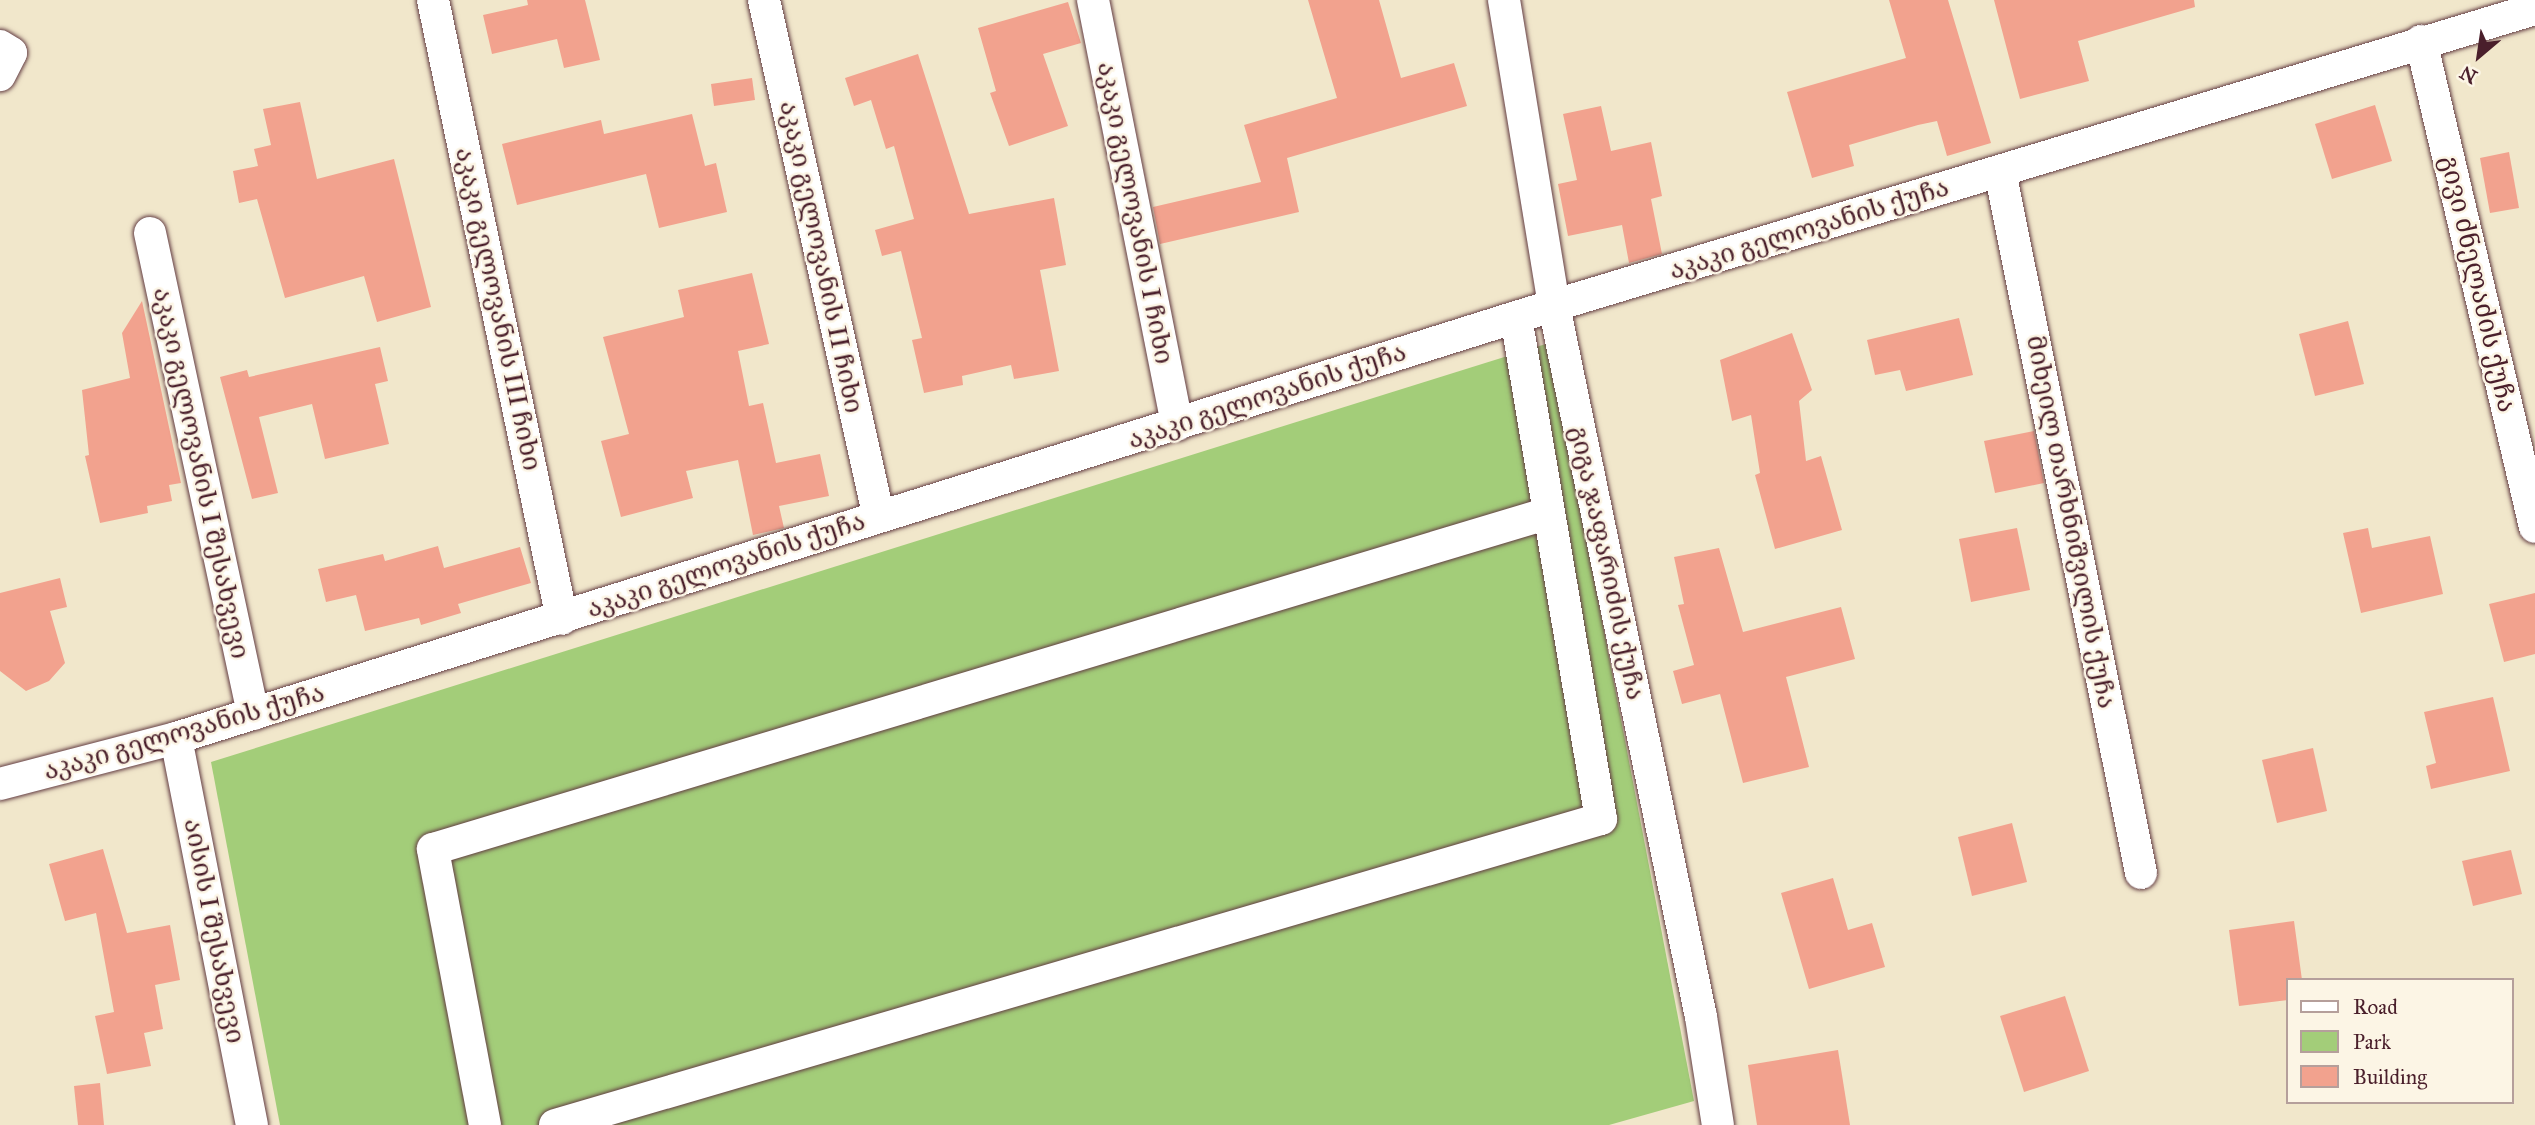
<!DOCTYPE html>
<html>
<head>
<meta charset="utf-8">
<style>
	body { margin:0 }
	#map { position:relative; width:2535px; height:1125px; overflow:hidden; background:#f1e7cb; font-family:"IM FELL Great Primer","Noto Serif Georgian",serif }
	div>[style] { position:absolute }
	.green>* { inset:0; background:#a3cd79 }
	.building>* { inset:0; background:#f2a28e }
	.roads { filter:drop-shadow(0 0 2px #633d43) drop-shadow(0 0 2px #633d43) }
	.minor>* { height:32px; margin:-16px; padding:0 16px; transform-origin:16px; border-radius:16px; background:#fff }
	span { translate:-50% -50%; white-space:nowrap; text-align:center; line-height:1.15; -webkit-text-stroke:5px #fcf5e5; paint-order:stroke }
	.street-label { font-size:26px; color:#4a1f2b }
	.legend { position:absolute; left:2286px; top:978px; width:228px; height:126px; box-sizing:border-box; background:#fcf5e5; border:2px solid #b59f9b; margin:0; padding:9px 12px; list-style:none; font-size:21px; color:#4a1f2b }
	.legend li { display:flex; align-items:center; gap:14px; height:35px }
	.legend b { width:35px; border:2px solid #b59f9b }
	.north { position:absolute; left:2444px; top:21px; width:70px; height:70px; -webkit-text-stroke:5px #fcf5e5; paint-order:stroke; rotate:209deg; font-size:19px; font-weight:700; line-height:28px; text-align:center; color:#4a1f2b }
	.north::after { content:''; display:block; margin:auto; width:24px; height:32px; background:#4a1f2b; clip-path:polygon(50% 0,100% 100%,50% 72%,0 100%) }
</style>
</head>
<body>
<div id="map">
	<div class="green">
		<div style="clip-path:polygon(1549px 343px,1694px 1101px,1609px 1125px,280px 1125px,211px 762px)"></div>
	</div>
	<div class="building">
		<div style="clip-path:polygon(527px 0,585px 0,600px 60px,564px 68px,557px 39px,492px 54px,483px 15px,528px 5px)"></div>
		<div style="clip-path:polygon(1308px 0,1379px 0,1401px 78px,1454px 63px,1467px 106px,1287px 158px,1299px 212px,1160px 244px,1153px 207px,1261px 182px,1244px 125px,1337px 98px)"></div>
		<div style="clip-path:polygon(1889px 0,1948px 0,1991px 143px,1947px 156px,1937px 121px,1918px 125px,1849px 145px,1854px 166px,1812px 178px,1787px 92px,1906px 58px)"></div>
		<div style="clip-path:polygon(1994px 0,2194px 0,2195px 7px,2078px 41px,2089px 81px,2020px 99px)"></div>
		<div style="clip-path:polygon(1068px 2px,1081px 43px,1043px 54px,1068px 126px,1009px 146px,990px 93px,996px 91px,978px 28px)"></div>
		<div style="clip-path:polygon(918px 54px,969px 214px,1054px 198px,1066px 265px,1040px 270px,1059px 371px,1014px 379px,1011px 365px,962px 376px,963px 385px,924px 393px,912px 340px,922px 338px,901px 251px,882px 256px,875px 230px,914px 219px,894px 146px,886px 149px,871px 100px,854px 106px,845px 78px)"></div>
		<div style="clip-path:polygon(752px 78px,755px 100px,714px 106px,711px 84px)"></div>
		<div style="clip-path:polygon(300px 102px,317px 179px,394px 159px,431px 307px,377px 322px,364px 276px,285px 298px,257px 199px,239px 203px,233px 171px,258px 166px,254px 149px,271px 145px,263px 109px)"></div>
		<div style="clip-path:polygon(2375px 105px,2392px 161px,2332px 179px,2315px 124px)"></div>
		<div style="clip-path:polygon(1601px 106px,1611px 151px,1651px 142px,1662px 196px,1651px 199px,1662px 254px,1629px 263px,1622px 225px,1568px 236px,1558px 184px,1577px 180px,1563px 114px)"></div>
		<div style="clip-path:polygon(692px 114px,705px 166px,716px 163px,727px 212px,659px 228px,646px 174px,517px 205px,502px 144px,601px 120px,604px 134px)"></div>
		<div style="clip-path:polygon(2509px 152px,2519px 208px,2490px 213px,2480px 158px)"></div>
		<div style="clip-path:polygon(752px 273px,769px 344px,738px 351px,749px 406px,763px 403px,776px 463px,820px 454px,829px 496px,779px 506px,784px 528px,753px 535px,738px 460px,686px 471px,693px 498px,621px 517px,601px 441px,629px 434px,603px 337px,684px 317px,678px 290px)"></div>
		<div style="clip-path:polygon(142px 301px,181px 483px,169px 485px,172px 501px,147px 506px,148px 513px,100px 523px,85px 456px,89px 455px,82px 390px,130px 378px,122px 333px)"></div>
		<div style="clip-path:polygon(1959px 318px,1973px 375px,1906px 391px,1900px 370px,1875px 375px,1867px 340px)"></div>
		<div style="clip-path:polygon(2348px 321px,2364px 384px,2315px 396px,2299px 334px)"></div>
		<div style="clip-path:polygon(1792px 333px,1812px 390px,1799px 401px,1806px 461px,1821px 456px,1842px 530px,1775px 549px,1755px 475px,1760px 473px,1751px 415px,1732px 421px,1720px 360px)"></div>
		<div style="clip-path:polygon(380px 347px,388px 381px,375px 384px,389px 444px,325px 459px,312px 404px,259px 417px,278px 493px,252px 499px,220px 377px,247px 370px,249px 377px)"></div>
		<div style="clip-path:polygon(2034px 431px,2044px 483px,1995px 493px,1984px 441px)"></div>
		<div style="clip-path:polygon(2017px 528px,2030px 590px,1971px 602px,1959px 539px)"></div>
		<div style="clip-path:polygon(2368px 528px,2372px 548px,2430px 536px,2443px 594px,2361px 613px,2343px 533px)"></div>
		<div style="clip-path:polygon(438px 546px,444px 568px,520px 547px,531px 583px,458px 604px,461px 613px,421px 625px,419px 618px,365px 631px,356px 595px,326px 602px,318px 569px,383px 554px,385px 561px)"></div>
		<div style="clip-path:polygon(1719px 548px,1743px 632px,1841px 607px,1855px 659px,1786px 677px,1809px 767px,1743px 783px,1720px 694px,1682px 704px,1673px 671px,1694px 665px,1678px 605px,1684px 604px,1674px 557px)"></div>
		<div style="clip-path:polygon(60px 578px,67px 607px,50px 611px,65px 663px,49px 681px,26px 691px,0 671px,0 593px)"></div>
		<div style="clip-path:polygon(2535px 593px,2535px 654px,2504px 662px,2489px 604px)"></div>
		<div style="clip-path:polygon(2493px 697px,2510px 771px,2431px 789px,2426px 766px,2436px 763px,2424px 712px)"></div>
		<div style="clip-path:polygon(2313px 748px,2327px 811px,2277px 823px,2262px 760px)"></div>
		<div style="clip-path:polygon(2012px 823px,2027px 882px,1972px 896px,1958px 837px)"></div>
		<div style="clip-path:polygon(103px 849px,127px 933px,170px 925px,180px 980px,155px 985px,163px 1029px,144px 1033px,151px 1066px,107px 1074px,95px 1016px,114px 1012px,96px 913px,65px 921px,49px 864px)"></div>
		<div style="clip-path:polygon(2511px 850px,2522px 894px,2473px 906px,2462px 861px)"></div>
		<div style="clip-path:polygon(1833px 878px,1848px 930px,1872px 923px,1885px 967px,1809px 989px,1781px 893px)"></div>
		<div style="clip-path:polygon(2294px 921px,2302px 980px,2288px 980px,2288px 1000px,2239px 1006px,2229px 930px)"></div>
		<div style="clip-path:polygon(2065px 996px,2089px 1071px,2024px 1092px,2000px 1016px)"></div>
		<div style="clip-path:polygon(1838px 1050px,1850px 1125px,1757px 1125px,1748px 1065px)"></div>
		<div style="clip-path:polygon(100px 1083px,104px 1125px,78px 1125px,74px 1086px)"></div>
	</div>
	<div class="roads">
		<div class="minor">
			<div style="left:433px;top:0;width:632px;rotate:78.23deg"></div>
			<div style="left:764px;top:0;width:526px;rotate:77.49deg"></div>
			<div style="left:1093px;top:0;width:433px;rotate:78.8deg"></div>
			<div style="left:1504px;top:0;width:310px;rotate:80.7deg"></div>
			<div style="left:1554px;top:306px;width:726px;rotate:78.32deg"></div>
			<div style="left:1701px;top:1017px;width:109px;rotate:81.1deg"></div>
			<div style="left:2421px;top:41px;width:499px;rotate:76.8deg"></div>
			<div style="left:0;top:46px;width:13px;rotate:32deg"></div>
			<div style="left:11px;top:53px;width:25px;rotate:117deg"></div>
			<div style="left:2000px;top:171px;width:716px;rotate:78.64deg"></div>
			<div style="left:150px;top:233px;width:492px;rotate:77.9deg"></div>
			<div style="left:176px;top:738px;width:394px;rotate:78.9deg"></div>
			<div style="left:0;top:784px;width:182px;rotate:-14.6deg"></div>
			<div style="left:176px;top:738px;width:1405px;rotate:-17.44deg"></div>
			<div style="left:1516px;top:317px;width:1065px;rotate:-16.82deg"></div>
			<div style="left:485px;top:1125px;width:281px;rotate:-100.7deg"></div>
			<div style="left:433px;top:849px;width:1165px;rotate:-16.76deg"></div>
			<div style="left:555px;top:1125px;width:1090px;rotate:-16.31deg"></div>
			<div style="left:1601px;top:819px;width:509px;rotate:-99.61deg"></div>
		</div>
	</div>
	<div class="street-label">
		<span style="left:1135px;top:213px;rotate:79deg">აკაკი გელოვანის I ჩიხი</span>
		<span style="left:1809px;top:229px;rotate:-17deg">აკაკი გელოვანის ქუჩა</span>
		<span style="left:821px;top:257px;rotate:78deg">აკაკი გელოვანის II ჩიხი</span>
		<span style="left:2478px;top:284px;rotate:77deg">გივი ძნელაძის ქუჩა</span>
		<span style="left:498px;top:309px;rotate:78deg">აკაკი გელოვანის III ჩიხი</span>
		<span style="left:1267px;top:396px;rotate:-18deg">აკაკი გელოვანის ქუჩა</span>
		<span style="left:201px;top:473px;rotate:78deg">აკაკი გელოვანის I შესახვევი</span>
		<span style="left:2071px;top:522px;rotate:79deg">მიხეილ თარხნიშვილის ქუჩა</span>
		<span style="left:1607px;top:563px;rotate:78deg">გიგა ჯაფარიძის ქუჩა</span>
		<span style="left:726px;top:565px;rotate:-18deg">აკაკი გელოვანის ქუჩა</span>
		<span style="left:184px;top:732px;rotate:-16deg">აკაკი გელოვანის ქუჩა</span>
		<span style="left:214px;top:931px;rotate:79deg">აისის I შესახვევი</span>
	</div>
	<ul class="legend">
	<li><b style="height:9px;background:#fff"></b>Road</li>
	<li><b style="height:19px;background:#a3cd79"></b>Park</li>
	<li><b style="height:19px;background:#f2a28e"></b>Building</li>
	</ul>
	<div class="north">N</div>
</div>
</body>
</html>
